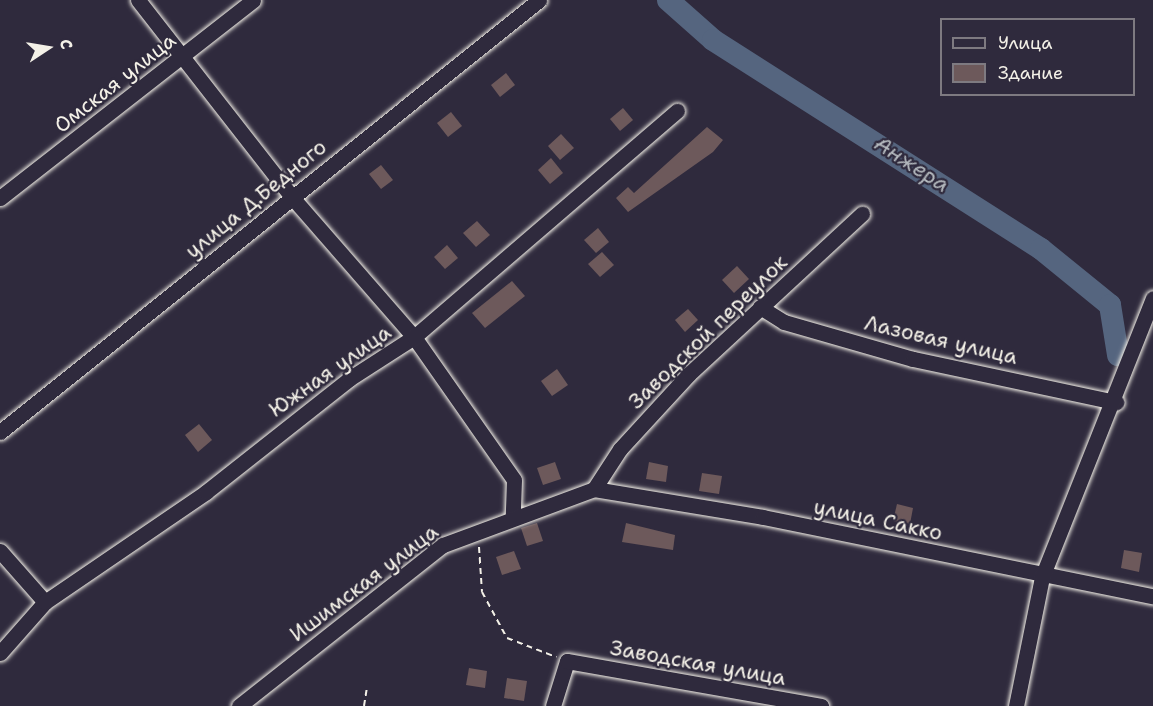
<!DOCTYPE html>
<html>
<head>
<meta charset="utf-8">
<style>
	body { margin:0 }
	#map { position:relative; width:1153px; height:706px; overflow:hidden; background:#2f2a3d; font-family:"Shantell Sans",sans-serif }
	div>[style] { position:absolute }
	.river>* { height:22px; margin:-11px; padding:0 11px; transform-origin:11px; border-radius:11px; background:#55657f }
	.building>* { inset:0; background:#6d595b }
	.path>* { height:2px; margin-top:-1px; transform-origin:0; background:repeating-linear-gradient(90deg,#f4f1e8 0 6px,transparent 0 10.5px) }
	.roads { filter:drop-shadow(0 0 2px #f4f1e8) drop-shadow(0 0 2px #f4f1e8) }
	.street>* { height:15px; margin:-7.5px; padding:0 7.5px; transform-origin:7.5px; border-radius:7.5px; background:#2f2a3d }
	span { translate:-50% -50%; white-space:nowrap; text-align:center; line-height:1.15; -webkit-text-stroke:4.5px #2f2a3d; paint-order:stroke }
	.street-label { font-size:21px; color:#f4f1e8 }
	.water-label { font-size:22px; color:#b4b9be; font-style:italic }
	.legend { position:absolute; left:940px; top:18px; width:195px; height:78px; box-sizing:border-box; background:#2f2a3d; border:2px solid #7e7a81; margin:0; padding:8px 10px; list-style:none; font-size:18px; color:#f4f1e8 }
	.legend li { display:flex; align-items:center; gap:12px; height:30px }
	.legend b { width:30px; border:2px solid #7e7a81 }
	.north { position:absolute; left:18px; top:18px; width:60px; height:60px; -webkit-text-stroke:4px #2f2a3d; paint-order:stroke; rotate:78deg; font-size:16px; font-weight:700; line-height:24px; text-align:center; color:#f4f1e8 }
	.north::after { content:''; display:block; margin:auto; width:21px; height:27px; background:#f4f1e8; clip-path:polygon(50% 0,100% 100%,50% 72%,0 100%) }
</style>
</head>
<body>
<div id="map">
	<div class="river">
		<div style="left:668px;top:0;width:60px;rotate:41.6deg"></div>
		<div style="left:713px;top:40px;width:389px;rotate:32.5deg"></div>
		<div style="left:1041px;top:249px;width:89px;rotate:39.1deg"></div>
		<div style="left:1110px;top:305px;width:51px;rotate:80.9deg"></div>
	</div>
	<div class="building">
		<div style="clip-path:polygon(506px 73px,515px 85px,500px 97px,491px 85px)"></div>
		<div style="clip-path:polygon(623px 108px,633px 120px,620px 131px,610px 119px)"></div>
		<div style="clip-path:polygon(451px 112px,462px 126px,448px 137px,437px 123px)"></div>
		<div style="clip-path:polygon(707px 127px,723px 140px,713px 152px,628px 212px,616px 198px,628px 187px,634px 193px)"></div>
		<div style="clip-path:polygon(561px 134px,574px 148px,560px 160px,548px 146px)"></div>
		<div style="clip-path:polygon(551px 158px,563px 173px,550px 184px,538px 170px)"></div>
		<div style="clip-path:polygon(381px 165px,393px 180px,381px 189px,369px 174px)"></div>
		<div style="clip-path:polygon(477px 221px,490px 235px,476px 247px,463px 233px)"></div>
		<div style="clip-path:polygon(598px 228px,609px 242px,596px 253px,584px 240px)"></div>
		<div style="clip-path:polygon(447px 245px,458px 258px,445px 269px,434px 257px)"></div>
		<div style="clip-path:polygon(602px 252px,614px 265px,600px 277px,588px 264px)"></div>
		<div style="clip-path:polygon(737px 266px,749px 279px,734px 293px,722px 280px)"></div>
		<div style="clip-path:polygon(512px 281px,525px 296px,485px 328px,472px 313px)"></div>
		<div style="clip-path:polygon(688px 309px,698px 320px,685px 332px,675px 320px)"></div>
		<div style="clip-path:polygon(557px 369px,568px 385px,552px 396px,541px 381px)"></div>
		<div style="clip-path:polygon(199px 424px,212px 440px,198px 452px,185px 435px)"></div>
		<div style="clip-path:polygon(555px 462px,561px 479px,543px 485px,537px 468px)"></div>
		<div style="clip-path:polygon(649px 462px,668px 466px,666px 482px,646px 479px)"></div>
		<div style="clip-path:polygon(702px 473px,722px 476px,719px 494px,699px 491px)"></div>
		<div style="clip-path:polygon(897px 504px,913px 508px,910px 524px,893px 521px)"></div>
		<div style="clip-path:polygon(537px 523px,543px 541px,527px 546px,521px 528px)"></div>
		<div style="clip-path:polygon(626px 523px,675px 535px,673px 550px,622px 542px)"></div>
		<div style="clip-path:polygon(1124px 550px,1142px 553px,1139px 572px,1121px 568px)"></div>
		<div style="clip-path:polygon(514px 551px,521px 569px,502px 575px,496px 557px)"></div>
		<div style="clip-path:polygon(469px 668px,487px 671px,485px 688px,466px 685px)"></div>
		<div style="clip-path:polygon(507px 678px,527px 681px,524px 701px,504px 698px)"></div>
	</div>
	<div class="path">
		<div style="left:479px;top:547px;width:45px;rotate:86.2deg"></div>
		<div style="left:482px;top:592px;width:52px;rotate:61.5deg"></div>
		<div style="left:507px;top:638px;width:53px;rotate:21.2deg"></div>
		<div style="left:364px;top:706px;width:20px;rotate:-81deg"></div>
	</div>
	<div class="roads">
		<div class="street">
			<div style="left:138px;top:0;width:249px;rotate:52deg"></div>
			<div style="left:291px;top:196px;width:187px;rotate:48.9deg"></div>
			<div style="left:414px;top:337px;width:174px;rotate:55deg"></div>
			<div style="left:514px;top:480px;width:37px;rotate:92deg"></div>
			<div style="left:0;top:198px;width:321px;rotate:-38deg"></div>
			<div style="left:760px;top:307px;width:28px;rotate:32deg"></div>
			<div style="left:784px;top:322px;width:134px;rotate:16deg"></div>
			<div style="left:913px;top:359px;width:208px;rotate:12deg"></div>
			<div style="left:0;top:432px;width:691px;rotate:-38.71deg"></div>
			<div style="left:594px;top:489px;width:171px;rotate:9.4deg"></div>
			<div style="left:763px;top:517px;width:398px;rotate:11.5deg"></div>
			<div style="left:594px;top:489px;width:48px;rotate:-57deg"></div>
			<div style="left:620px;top:449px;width:102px;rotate:-47.4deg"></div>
			<div style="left:689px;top:374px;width:236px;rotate:-42.8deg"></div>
			<div style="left:0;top:551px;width:68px;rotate:48.6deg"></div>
			<div style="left:0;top:653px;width:68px;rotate:-48.6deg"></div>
			<div style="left:45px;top:602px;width:195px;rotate:-34.3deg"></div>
			<div style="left:206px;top:492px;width:182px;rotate:-38.3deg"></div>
			<div style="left:349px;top:379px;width:77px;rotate:-32.9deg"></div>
			<div style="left:414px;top:337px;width:347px;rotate:-40.7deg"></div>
			<div style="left:239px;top:706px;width:260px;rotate:-38.3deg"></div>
			<div style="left:443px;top:545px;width:161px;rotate:-20.3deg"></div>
			<div style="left:553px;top:706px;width:47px;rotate:-72.7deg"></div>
			<div style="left:567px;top:661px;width:258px;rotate:10deg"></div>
			<div style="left:1016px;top:706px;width:132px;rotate:-78.6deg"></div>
			<div style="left:1042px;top:577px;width:300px;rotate:-68.3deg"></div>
		</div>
	</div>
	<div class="street-label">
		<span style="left:115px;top:83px;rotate:-38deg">Омская улица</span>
		<span style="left:256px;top:199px;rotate:-39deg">улица Д.Бедного</span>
		<span style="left:708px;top:332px;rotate:-44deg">Заводской переулок</span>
		<span style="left:941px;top:340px;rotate:13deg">Лазовая улица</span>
		<span style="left:330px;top:371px;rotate:-35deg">Южная улица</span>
		<span style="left:878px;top:520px;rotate:12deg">улица Сакко</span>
		<span style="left:364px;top:583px;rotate:-37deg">Ишимская улица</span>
		<span style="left:698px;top:663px;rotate:10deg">Заводская улица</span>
	</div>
	<div class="water-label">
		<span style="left:912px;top:164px;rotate:33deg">Анжера</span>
	</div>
	<ul class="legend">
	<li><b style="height:8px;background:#2f2a3d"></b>Улица</li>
	<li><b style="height:16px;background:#6d595b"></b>Здание</li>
	</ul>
	<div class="north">С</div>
</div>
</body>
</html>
